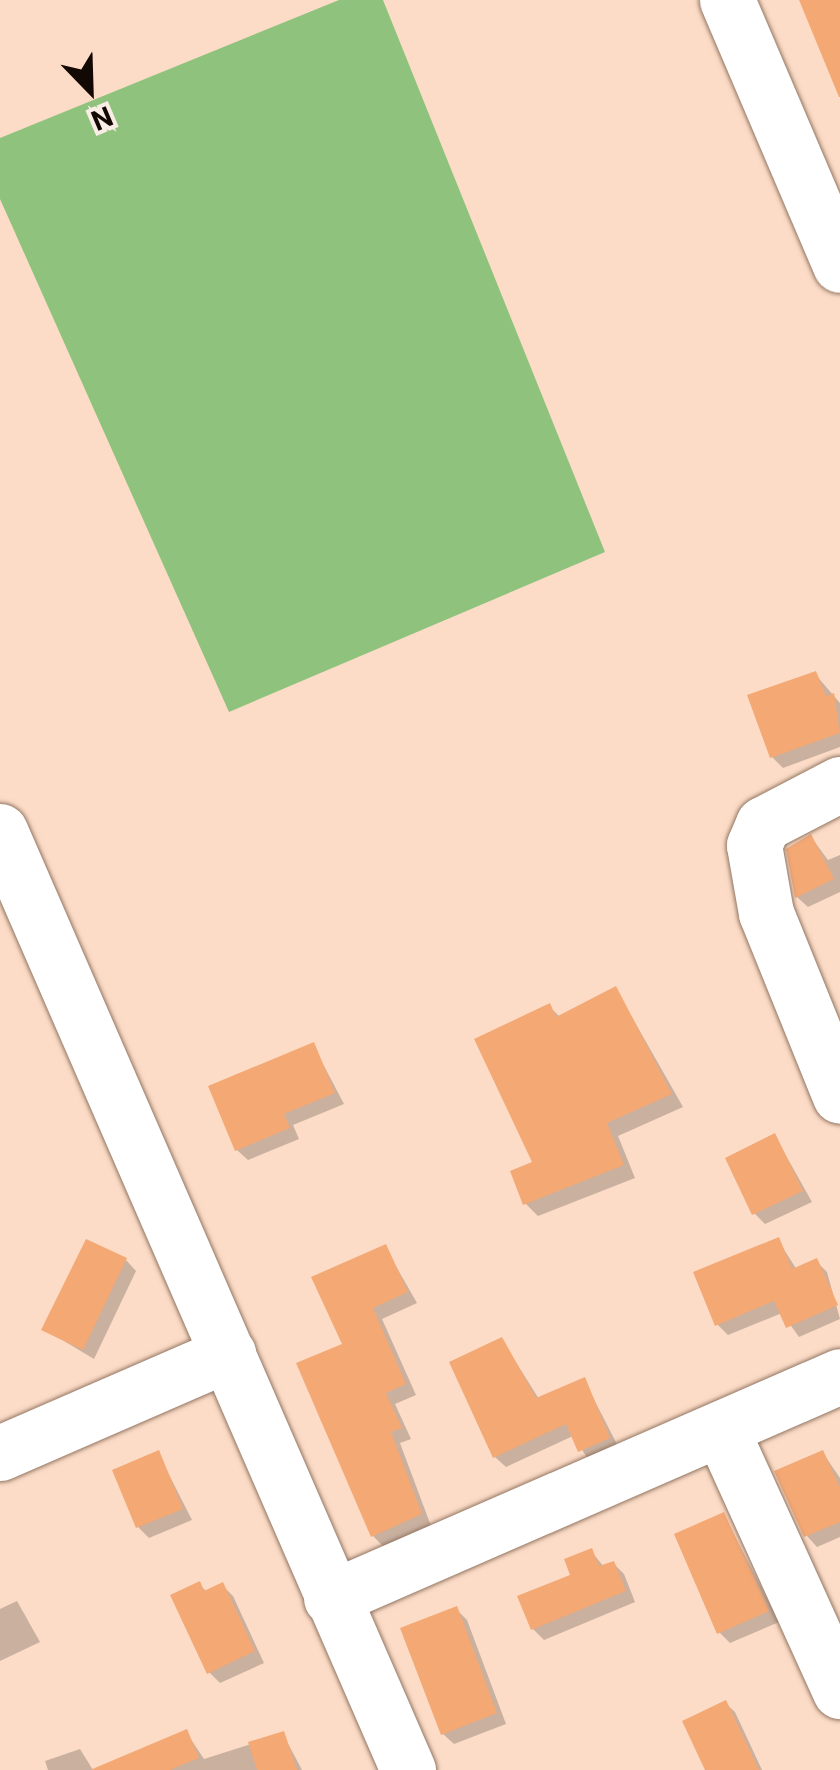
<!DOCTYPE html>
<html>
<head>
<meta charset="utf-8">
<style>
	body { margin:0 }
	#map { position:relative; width:840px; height:1770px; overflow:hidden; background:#fcdcc7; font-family:Roboto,sans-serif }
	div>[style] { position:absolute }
	.green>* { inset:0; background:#8fc37d }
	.shadow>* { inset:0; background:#0003 }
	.building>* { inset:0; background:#f4a874 }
	.roads { filter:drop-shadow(0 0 2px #927663) drop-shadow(0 0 2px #927663) }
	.minor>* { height:55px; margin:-27.5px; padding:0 27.5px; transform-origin:27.5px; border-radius:27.5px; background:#fff }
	span { translate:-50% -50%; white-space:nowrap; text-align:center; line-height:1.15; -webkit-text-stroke:8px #faede5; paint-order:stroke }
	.north { position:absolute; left:40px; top:40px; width:100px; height:100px; -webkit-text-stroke:8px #faede5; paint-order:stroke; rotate:157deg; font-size:28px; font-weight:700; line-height:40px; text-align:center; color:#130904 }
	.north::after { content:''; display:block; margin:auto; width:35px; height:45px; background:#130904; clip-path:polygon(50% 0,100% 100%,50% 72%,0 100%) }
</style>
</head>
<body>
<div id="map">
	<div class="green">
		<div style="clip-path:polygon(339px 0,383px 0,605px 552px,229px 712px,0 199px,0 138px)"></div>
	</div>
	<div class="shadow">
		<div style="clip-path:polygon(815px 674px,840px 703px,840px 747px,783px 768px,772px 757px)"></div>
		<div style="clip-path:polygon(811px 837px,828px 860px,840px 855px,840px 892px,808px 907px,797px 897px,790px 848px)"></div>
		<div style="clip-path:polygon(616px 989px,683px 1107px,618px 1136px,635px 1178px,538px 1216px,525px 1203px,535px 1163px,549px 1006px,560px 1017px)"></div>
		<div style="clip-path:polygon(313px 1045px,344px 1104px,293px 1125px,299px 1139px,248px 1160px,237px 1150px)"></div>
		<div style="clip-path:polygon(775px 1136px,812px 1202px,765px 1224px,754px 1213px)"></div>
		<div style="clip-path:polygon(778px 1240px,797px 1270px,816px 1261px,827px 1272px,840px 1319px,799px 1337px,782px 1313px,728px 1335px,717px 1324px)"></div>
		<div style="clip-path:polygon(385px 1247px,417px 1303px,382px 1319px,416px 1395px,395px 1404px,411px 1439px,400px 1443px,431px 1526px,384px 1547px,373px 1536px,345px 1345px)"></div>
		<div style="clip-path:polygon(126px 1260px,136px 1271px,94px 1359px,44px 1329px)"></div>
		<div style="clip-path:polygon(502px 1340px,539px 1399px,584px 1380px,620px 1450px,590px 1462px,573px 1436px,506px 1467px,495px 1457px)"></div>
		<div style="clip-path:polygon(158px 1453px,192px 1520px,149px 1538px,138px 1527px)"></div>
		<div style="clip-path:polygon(823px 1453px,840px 1478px,840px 1537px,817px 1547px,807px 1536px)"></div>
		<div style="clip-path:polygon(724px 1515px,779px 1622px,730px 1643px,719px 1632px)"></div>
		<div style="clip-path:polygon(591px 1551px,604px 1567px,613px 1563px,624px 1574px,635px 1602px,544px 1640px,533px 1629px)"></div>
		<div style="clip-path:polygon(199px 1584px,207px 1592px,222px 1585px,233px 1596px,264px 1663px,220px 1683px,209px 1672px)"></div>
		<div style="clip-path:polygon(17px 1601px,40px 1642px,0 1661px,0 1609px)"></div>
		<div style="clip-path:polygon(456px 1609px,467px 1620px,506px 1724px,454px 1744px,443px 1734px)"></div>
		<div style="clip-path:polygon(725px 1703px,735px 1712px,762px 1770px,708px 1770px)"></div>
		<div style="clip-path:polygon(186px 1732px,204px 1759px,283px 1734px,302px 1770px,96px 1770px)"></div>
		<div style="clip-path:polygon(80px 1749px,93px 1770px,48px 1770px,45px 1761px)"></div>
	</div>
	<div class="building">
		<div style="clip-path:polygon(799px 0,840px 0,840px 97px,839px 97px)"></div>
		<div style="clip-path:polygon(816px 671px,826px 696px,834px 693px,840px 733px,770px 758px,747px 695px)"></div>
		<div style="clip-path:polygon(811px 834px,834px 879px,795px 898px,786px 849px)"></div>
		<div style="clip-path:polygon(616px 986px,672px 1094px,607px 1123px,624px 1165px,523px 1205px,510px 1171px,532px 1162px,474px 1039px,550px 1003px,556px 1017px)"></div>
		<div style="clip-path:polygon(314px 1042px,335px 1093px,284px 1114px,290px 1128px,235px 1151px,208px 1086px)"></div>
		<div style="clip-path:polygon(775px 1133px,803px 1191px,752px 1215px,725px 1158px)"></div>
		<div style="clip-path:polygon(779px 1237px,792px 1269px,817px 1258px,838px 1305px,786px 1328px,774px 1301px,715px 1326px,693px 1272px)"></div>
		<div style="clip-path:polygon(86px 1239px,127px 1258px,83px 1350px,41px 1330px)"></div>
		<div style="clip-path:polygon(386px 1244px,408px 1292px,373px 1308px,406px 1384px,386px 1393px,402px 1428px,391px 1432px,422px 1514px,371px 1537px,296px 1363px,342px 1344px,311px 1277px)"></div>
		<div style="clip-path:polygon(502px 1337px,536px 1398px,585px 1377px,610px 1438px,578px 1452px,566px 1424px,493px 1458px,449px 1362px)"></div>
		<div style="clip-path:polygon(159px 1450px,183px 1509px,136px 1528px,112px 1470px)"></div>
		<div style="clip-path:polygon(823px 1450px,840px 1488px,840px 1522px,804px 1537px,774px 1471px)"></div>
		<div style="clip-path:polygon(724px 1512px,769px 1611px,717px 1634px,674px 1534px)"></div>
		<div style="clip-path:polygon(592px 1548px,599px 1566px,614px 1561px,626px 1591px,531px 1630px,517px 1596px,570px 1575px,564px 1559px)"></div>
		<div style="clip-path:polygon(200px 1581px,204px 1591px,223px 1582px,255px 1651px,207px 1674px,170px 1595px)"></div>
		<div style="clip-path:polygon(457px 1606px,497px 1713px,441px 1735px,400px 1628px)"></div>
		<div style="clip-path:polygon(726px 1700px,759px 1770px,705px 1770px,682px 1721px)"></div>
		<div style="clip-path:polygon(187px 1729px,199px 1758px,170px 1770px,90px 1770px)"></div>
		<div style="clip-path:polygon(284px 1731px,297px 1770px,257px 1770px,248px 1742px)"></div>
	</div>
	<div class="roads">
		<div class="minor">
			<div style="left:727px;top:0;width:288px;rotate:66.9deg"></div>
			<div style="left:840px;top:784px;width:87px;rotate:152.5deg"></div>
			<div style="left:763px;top:824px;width:23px;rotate:113deg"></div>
			<div style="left:754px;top:845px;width:69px;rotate:80deg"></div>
			<div style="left:766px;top:913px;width:197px;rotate:68deg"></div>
			<div style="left:0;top:831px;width:1024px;rotate:66.51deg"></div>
			<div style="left:721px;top:1429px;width:288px;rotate:65.6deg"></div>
			<div style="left:0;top:1453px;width:249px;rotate:-23.5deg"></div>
			<div style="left:331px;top:1598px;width:555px;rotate:-23.56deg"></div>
		</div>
	</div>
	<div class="north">N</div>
</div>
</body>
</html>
